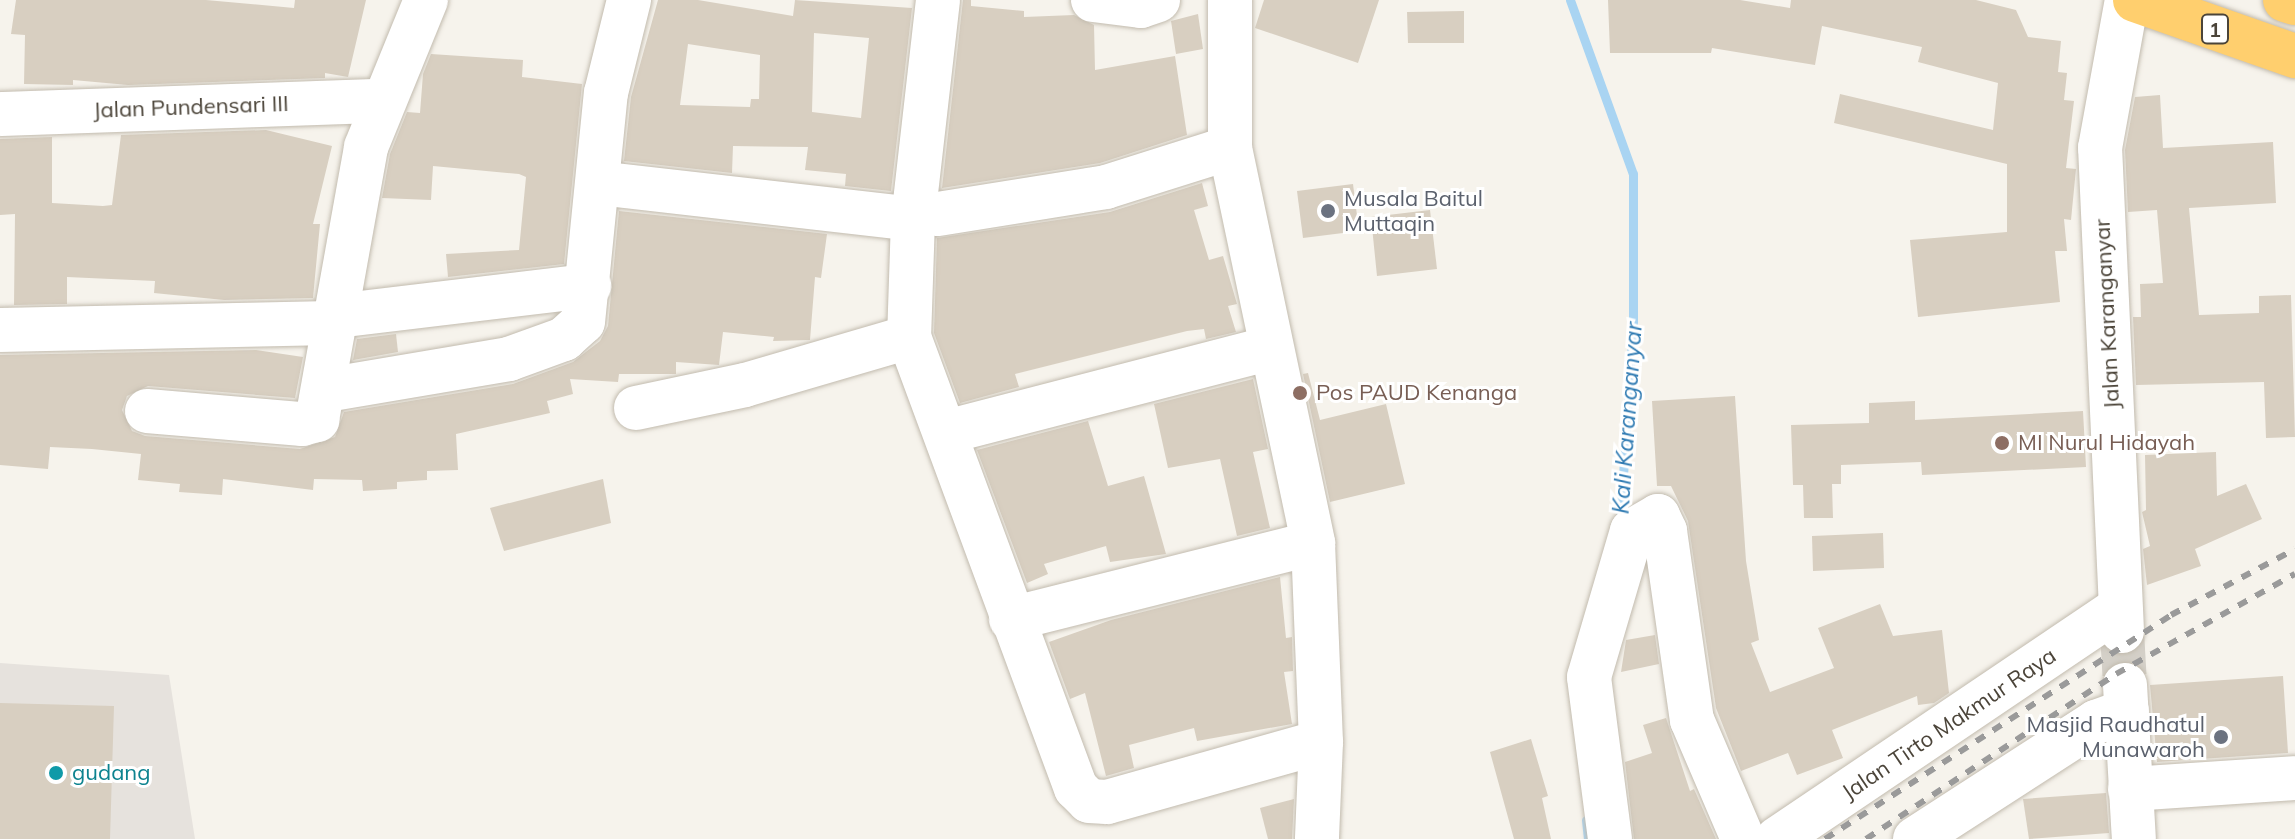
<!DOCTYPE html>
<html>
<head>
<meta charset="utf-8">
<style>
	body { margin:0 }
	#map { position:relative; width:2295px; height:839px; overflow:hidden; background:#f6f3ec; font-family:Mulish,sans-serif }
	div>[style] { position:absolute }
	.industrial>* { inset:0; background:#e6e2dd }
	.stream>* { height:9px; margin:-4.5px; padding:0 4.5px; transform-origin:4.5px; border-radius:4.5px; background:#a9d4f2 }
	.building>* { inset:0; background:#d8cfc1 }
	.minor-tunnel>* { height:44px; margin-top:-22px; transform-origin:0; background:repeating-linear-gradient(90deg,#d4d0c8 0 44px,transparent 0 66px) }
	.roads { filter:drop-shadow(0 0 2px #c2bbae) drop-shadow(0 0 2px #c2bbae) }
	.minor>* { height:44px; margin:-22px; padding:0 22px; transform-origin:22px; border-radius:22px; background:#fff }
	.highway>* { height:44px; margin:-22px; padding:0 22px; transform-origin:22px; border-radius:22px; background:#ffcf6e }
	.rail>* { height:6px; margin-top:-3px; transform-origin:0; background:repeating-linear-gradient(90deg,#9a9a9a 0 10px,transparent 0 20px) }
	.dots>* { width:22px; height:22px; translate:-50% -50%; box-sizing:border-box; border:4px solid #fff; border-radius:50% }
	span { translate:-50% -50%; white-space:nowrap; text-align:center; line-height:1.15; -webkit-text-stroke:6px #fff; paint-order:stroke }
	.shield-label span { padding:2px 6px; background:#fff; border:2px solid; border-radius:6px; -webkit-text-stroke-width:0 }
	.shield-label { font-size:20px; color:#4b4439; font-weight:700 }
	.street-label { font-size:22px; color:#4b4439 }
	.worship-label { font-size:22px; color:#5b616d }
	.left { translate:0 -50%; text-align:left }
	.right { translate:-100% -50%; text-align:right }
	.education-label { font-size:22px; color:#785e54 }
	.culture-label { font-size:22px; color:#0d838f }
	.water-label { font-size:24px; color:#2e7ab2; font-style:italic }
</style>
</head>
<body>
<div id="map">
	<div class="industrial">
		<div style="clip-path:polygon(0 663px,169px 675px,195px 839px,0 839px)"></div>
	</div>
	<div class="stream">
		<div style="left:1570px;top:0;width:185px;rotate:70.1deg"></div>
		<div style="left:1633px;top:174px;width:151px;rotate:90deg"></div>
		<div style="left:1633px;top:325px;width:196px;rotate:93.8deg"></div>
		<div style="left:1586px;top:820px;width:19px;rotate:84deg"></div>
	</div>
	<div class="building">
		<div style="clip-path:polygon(16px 0,206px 0,294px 8px,295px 0,366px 0,348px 77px,325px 73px,325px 78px,128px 85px,73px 80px,73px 85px,24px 84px,25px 35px,11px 34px)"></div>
		<div style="clip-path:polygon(evenodd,658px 0,698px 0,793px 16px,795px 0,912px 8px,891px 191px,845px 186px,846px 174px,805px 170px,808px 147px,733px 146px,732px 173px,624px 161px,631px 97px,658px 0,814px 33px,869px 38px,861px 118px,812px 112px,814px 33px,658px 0,688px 44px,760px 55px,759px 99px,751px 99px,750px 107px,680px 105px,688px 44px)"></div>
		<div style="clip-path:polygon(963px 0,971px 0,971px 6px,1024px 11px,1024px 17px,1074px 15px,1094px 25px,1095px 70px,1175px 56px,1187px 135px,1100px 163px,942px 188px)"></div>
		<div style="clip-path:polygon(1264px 0,1379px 0,1358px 63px,1255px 28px)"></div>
		<div style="clip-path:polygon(1608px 0,1740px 0,1790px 8px,1791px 0,1976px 0,2016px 10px,2028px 37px,2061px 41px,2058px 72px,2067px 73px,2064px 100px,2074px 101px,2066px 168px,2076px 169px,2071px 220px,2064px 219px,2067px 251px,2055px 251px,2060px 302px,1918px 317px,1910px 240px,2007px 232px,2007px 164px,1834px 123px,1840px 94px,1993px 130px,1998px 83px,1918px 62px,1922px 47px,1822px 26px,1815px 65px,1712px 48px,1711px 53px,1610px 53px)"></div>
		<div style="clip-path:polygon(1464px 11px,1464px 43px,1408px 43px,1407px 12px)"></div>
		<div style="clip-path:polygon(1198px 14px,1203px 49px,1176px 54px,1171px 21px)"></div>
		<div style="clip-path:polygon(431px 54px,523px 60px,522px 77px,582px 84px,564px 264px,448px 277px,446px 254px,519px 250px,526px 177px,519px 174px,433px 166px,431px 200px,382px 198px,390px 154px,407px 112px,420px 113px,423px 74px)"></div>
		<div style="clip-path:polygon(2160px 95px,2163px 148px,2273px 142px,2276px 203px,2189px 208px,2199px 315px,2259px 313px,2259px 296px,2291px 295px,2295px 437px,2266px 438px,2264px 382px,2136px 385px,2133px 317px,2141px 317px,2140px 284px,2163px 283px,2157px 210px,2128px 212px,2125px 150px,2135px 97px)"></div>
		<div style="clip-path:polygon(266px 130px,332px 146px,313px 224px,320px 224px,313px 298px,224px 300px,154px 293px,155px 281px,67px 277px,67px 304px,14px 305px,15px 214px,0 215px,0 139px,52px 137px,52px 203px,103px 206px,112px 205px,121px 135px)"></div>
		<div style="clip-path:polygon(1202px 183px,1208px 206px,1194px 210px,1209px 260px,1223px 256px,1237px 304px,1228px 306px,1236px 332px,1206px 339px,1204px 329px,1187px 331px,1015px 374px,1019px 387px,960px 403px,934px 333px,937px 238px,1110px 212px)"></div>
		<div style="clip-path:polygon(1353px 184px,1359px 231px,1303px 238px,1297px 191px)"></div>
		<div style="clip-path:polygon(1430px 210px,1437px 269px,1377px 276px,1371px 217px)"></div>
		<div style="clip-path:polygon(619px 211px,827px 234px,821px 278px,815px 277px,810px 340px,773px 341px,774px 337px,723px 332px,719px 365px,676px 362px,676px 374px,619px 374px,618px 382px,570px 379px,573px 394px,547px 401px,550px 413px,456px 434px,458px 470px,427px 471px,427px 480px,397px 482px,397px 489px,363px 491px,362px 480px,314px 479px,313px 490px,223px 479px,222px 495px,179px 492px,180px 484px,138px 480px,141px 454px,92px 449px,50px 447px,48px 469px,0 465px,0 355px,256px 350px,303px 357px,295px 398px,148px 386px,127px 396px,122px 410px,132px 431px,145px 436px,300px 449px,335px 437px,344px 412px,513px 384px,573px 362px,600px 341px,608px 326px)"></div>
		<div style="clip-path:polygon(396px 334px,398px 352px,353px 360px,357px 339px)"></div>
		<div style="clip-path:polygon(1308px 373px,1320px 420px,1386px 404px,1405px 484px,1330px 502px,1303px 374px)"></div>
		<div style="clip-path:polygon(1253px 379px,1268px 449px,1253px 452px,1270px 528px,1237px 536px,1220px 459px,1168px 468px,1154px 404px)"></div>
		<div style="clip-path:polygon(1735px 396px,1746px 561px,1759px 640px,1751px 643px,1770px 692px,1834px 668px,1818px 628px,1880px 604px,1893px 636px,1942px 630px,1949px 693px,1934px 703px,1918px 705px,1917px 696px,1832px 730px,1843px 758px,1797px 775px,1788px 753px,1741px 771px,1716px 708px,1688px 521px,1671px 486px,1657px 486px,1652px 401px)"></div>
		<div style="clip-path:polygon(1915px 401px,1915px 420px,2083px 411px,2086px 467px,1922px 475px,1921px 462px,1841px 465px,1841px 484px,1832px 484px,1833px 518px,1804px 518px,1803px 485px,1793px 485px,1791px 425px,1869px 423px,1869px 403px)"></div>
		<div style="clip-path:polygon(1088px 421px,1108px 486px,1144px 476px,1166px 554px,1110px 562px,1106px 546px,1044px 564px,1048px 574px,1027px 583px,977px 450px)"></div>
		<div style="clip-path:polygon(2216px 452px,2217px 496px,2246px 484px,2262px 519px,2195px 549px,2201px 566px,2147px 585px,2143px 549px,2150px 546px,2142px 512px,2146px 510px,2145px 455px)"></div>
		<div style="clip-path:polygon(603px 479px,611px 523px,504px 551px,490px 508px)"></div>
		<div style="clip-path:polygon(1883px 533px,1884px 568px,1813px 571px,1812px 536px)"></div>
		<div style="clip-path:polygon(1280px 577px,1286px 638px,1292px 637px,1293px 671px,1284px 672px,1292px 724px,1197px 741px,1194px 728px,1129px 745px,1134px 768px,1106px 776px,1085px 693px,1070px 699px,1049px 642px,1111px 620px)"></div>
		<div style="clip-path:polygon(1655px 635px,1659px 664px,1621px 672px,1626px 640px)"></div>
		<div style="clip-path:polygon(2283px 676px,2288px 753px,2157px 762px,2150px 685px)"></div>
		<div style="clip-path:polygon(0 703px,114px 706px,110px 839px,0 839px)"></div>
		<div style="clip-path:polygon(1666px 718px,1690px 791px,1694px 789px,1716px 839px,1634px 839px,1625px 762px,1652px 753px,1643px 725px)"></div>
		<div style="clip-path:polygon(1531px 739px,1548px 796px,1542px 798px,1551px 839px,1514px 839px,1490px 752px)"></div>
		<div style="clip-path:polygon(2106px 793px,2109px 833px,2029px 839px,2023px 799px)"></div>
		<div style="clip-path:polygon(1294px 799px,1292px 839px,1268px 839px,1260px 808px)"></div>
	</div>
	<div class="minor-tunnel">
		<div style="left:2122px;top:631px;width:54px;rotate:86.8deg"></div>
	</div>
	<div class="roads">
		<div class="minor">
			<div style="left:938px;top:0;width:220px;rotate:96.5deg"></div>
			<div style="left:913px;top:219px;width:118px;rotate:91.9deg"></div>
			<div style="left:909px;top:337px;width:481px;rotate:69.7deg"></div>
			<div style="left:1076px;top:788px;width:18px;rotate:45deg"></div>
			<div style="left:1089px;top:801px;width:18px;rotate:3deg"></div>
			<div style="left:1107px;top:802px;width:222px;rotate:-15.7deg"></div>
			<div style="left:1093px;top:0;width:48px;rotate:7.1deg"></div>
			<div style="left:1141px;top:6px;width:18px;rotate:-19deg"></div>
			<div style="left:1230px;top:0;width:148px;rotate:90deg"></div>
			<div style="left:1230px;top:148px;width:404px;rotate:78.1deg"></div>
			<div style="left:1313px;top:543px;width:199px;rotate:87.7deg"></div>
			<div style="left:1321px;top:742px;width:97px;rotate:92.4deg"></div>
			<div style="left:0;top:114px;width:381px;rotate:-2deg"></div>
			<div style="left:598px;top:183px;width:317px;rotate:6.5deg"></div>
			<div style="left:938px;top:214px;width:170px;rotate:-9.1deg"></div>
			<div style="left:1106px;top:187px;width:130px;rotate:-17.5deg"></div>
			<div style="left:336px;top:316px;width:255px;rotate:-6.8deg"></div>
			<div style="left:0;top:330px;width:333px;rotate:-1.2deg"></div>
			<div style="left:326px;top:390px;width:186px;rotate:-9.6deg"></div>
			<div style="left:509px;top:359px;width:59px;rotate:-20deg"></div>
			<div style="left:564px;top:339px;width:25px;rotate:-42deg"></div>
			<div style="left:583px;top:322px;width:230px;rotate:-84.3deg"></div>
			<div style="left:606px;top:93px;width:96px;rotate:-76.1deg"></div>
			<div style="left:636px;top:408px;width:111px;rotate:-11.9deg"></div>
			<div style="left:745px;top:385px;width:171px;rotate:-16.3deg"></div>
			<div style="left:147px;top:411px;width:156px;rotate:4.8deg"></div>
			<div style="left:302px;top:424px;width:16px;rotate:-15deg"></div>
			<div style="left:317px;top:420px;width:277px;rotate:-79.8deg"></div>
			<div style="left:366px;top:147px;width:159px;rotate:-67.8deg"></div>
			<div style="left:946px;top:432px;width:333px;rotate:-14.5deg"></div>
			<div style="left:1011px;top:619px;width:311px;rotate:-14.1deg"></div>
			<div style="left:2122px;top:631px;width:484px;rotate:-92.6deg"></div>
			<div style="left:2100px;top:148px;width:150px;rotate:-79.7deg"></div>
			<div style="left:2125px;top:685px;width:154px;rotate:86.7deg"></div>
			<div style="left:2130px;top:789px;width:165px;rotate:-3.8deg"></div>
			<div style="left:1610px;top:839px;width:163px;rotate:-97.4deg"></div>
			<div style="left:1589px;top:677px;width:152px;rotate:-73.6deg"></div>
			<div style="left:1632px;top:531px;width:30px;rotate:-30deg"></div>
			<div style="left:1658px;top:516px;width:17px;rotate:65deg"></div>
			<div style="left:1665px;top:531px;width:191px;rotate:81.9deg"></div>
			<div style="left:1692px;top:720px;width:129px;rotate:66.8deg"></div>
			<div style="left:1777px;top:839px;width:414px;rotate:-34deg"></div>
			<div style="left:1915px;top:839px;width:216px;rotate:-32.9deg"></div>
			<div style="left:2096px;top:722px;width:33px;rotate:-20deg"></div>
		</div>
		<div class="highway">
			<div style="left:2135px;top:0;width:170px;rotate:19.3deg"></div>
			<div style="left:2285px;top:0;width:10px;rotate:17deg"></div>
		</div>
	</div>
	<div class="rail">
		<div style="left:1825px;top:839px;width:412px;rotate:-32.9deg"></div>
		<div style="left:2171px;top:615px;width:140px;rotate:-28deg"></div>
		<div style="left:1866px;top:839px;width:300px;rotate:-33.4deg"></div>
		<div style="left:2116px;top:674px;width:205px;rotate:-29.2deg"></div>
	</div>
	<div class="dots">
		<div style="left:1328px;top:211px;background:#6b7280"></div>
		<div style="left:1300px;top:393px;background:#8d6e63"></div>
		<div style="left:2002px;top:443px;background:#8d6e63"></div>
		<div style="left:2221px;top:737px;background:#6b7280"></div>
		<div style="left:56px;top:773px;background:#0f9aa8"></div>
	</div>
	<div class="shield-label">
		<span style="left:2215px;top:29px">1</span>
	</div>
	<div class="street-label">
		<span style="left:191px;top:107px;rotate:-2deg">Jalan Pundensari III</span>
		<span style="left:2107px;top:314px;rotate:-93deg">Jalan Karanganyar</span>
		<span style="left:1949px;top:724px;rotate:-34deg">Jalan Tirto Makmur Raya</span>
	</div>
	<div class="worship-label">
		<span class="left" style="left:1344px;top:211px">Musala Baitul<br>Muttaqin</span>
		<span class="right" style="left:2205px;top:737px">Masjid Raudhatul<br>Munawaroh</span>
	</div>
	<div class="education-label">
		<span class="left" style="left:1316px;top:393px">Pos PAUD Kenanga</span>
		<span class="left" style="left:2018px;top:443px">MI Nurul Hidayah</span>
	</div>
	<div class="culture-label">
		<span class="left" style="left:72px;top:773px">gudang</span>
	</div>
	<div class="water-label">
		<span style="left:1627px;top:418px;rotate:-86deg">Kali Karanganyar</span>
	</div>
</div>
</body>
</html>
